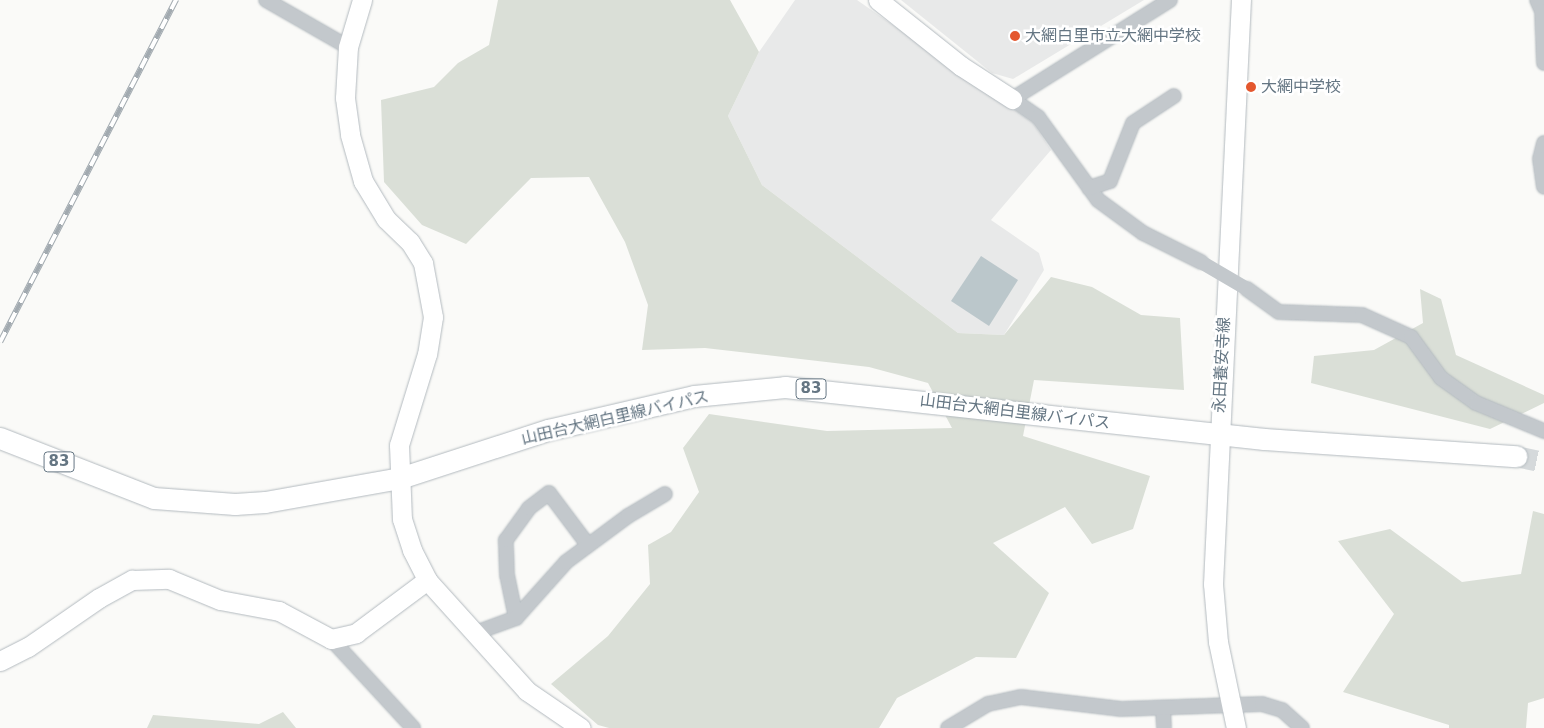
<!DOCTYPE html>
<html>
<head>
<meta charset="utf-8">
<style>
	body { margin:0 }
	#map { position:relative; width:1544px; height:728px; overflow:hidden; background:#fafaf8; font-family:"DejaVu Sans","Noto Sans JP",sans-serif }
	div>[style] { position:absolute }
	.built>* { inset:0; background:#e8e9e9 }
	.green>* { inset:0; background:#dadfd7 }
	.water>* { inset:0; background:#bbc7cb }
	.primary-tunnel>* { height:21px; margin-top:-10.5px; transform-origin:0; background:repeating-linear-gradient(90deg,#d5d9db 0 21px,transparent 0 32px) }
	.roads { filter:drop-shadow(0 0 1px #b3babf) drop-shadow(0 0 1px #b3babf) }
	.street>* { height:14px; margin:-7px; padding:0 7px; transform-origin:7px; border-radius:7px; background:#c3c8cc }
	.secondary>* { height:19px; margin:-9.5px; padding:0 9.5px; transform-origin:9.5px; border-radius:9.5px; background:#fff }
	.primary>* { height:21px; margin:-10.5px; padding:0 10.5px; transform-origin:10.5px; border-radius:10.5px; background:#fff }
	.rail>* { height:5.5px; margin-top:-2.75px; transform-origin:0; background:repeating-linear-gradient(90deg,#fff 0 11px,#a2aab0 0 22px); box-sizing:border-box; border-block:1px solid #a2aab0 }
	.street-bridge>* { height:14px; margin:-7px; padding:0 7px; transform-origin:7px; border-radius:7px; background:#c3c8cc }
	.dots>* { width:14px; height:14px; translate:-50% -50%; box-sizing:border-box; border:2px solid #fff; border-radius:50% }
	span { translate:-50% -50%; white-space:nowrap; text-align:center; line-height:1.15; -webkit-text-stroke:5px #fff; paint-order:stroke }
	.shield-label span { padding:1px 4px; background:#fff; border:1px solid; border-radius:4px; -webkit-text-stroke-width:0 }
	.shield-label { font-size:15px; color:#657683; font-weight:700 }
	.poi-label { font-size:16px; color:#657683 }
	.left { translate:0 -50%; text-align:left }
	.street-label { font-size:16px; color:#657683 }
</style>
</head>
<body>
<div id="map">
	<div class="built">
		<div style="clip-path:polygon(795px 0,857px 0,1033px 123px,1051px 150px,991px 220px,1039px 253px,1044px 270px,1004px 335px,958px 333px,762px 185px,728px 116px,759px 52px)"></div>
		<div style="clip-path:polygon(901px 0,1144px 0,1013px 79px,992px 73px)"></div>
	</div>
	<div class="green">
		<div style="clip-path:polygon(498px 0,730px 0,759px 52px,728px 116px,762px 185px,958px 333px,1004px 335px,1051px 277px,1092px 287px,1141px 315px,1180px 318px,1184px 390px,1034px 380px,1023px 436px,1150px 476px,1133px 529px,1092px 544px,1065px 507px,993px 543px,1049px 593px,1016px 658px,976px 657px,897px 698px,879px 728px,609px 728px,598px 725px,551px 684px,608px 636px,650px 584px,648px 545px,671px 532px,699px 492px,683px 448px,709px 414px,827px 431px,952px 428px,928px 383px,869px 367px,705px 348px,642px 350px,648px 305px,625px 242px,589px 177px,531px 178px,466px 244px,422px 225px,384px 182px,381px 100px,434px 87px,458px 63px,489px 45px)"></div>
		<div style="clip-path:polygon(1420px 289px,1441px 299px,1456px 355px,1544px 395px,1544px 403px,1490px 429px,1311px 383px,1314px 356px,1374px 350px,1423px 323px)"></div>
		<div style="clip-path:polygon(1533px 511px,1544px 514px,1544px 698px,1528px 703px,1526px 728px,1449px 728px,1449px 725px,1343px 692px,1394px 614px,1338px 541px,1390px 529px,1462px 582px,1521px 574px)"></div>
		<div style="clip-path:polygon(283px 712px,296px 728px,147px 728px,153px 715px,259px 724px)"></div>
	</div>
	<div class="water">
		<div style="clip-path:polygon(981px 256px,1018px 280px,989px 326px,951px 301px)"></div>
	</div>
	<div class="primary-tunnel">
		<div style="left:1516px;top:456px;width:29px;rotate:12deg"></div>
	</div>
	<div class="roads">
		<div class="street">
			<div style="left:266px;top:0;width:95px;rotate:29.8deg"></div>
			<div style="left:1170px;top:0;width:186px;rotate:147.9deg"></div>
			<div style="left:1012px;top:99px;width:32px;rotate:35deg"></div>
			<div style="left:1038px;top:117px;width:102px;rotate:54.1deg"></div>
			<div style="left:1098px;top:200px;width:56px;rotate:36.3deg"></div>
			<div style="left:1143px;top:233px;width:65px;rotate:26.6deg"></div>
			<div style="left:1537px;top:0;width:12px;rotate:66deg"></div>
			<div style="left:1542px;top:11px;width:52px;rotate:87.8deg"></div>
			<div style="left:1544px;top:143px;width:16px;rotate:104deg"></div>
			<div style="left:1540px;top:159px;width:28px;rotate:82deg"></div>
			<div style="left:1089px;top:188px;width:22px;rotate:-18deg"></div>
			<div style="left:1110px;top:181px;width:62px;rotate:-68.4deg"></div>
			<div style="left:1133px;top:123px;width:49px;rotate:-33.4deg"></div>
			<div style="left:1247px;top:289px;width:39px;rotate:36deg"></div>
			<div style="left:1279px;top:312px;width:83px;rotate:2.1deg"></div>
			<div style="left:1362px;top:315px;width:54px;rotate:24.2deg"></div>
			<div style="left:1411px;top:337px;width:51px;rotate:53.8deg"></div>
			<div style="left:1441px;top:378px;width:43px;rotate:35.5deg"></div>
			<div style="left:1476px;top:403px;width:74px;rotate:22.4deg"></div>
			<div style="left:516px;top:618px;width:44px;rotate:-101.8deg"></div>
			<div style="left:507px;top:575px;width:35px;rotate:-92deg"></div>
			<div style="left:506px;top:540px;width:39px;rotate:-54deg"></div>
			<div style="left:529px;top:508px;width:25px;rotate:-37deg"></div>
			<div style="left:549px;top:493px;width:65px;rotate:53.1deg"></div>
			<div style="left:475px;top:633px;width:44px;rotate:-20.1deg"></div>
			<div style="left:516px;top:618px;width:75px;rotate:-48.2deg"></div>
			<div style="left:566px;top:562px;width:77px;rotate:-36.6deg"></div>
			<div style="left:628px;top:516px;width:43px;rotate:-30.7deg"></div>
			<div style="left:331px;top:639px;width:121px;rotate:47.3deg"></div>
			<div style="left:1163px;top:708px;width:20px;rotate:87deg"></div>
			<div style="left:948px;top:728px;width:47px;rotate:-31deg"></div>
			<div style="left:988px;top:704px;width:34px;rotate:-12deg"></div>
			<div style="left:1021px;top:697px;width:101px;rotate:6.8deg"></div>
			<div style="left:1121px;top:709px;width:141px;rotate:-2deg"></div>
			<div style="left:1262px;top:704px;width:21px;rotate:17deg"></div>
			<div style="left:1282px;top:710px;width:27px;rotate:42deg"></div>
		</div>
		<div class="secondary">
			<div style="left:362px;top:0;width:49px;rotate:106.6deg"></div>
			<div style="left:348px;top:47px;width:51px;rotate:93.4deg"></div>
			<div style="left:345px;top:98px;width:37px;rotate:82deg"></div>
			<div style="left:350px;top:135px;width:48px;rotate:74.2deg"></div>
			<div style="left:363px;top:181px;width:44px;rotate:58.8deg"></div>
			<div style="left:386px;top:219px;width:33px;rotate:44deg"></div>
			<div style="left:410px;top:242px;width:25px;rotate:58deg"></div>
			<div style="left:423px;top:263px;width:55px;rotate:79.5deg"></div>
			<div style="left:433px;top:317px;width:37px;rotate:99deg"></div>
			<div style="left:427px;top:354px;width:95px;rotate:107.1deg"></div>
			<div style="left:399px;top:445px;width:74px;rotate:87.7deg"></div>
			<div style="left:402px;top:519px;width:33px;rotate:72deg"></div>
			<div style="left:412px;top:550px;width:34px;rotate:63deg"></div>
			<div style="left:427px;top:580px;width:149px;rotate:48deg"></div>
			<div style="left:527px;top:691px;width:65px;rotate:34.4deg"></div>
			<div style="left:878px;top:0;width:106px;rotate:38.5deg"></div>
			<div style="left:961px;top:66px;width:61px;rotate:32.9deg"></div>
			<div style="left:0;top:661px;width:31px;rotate:-27deg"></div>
			<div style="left:28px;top:647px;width:86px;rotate:-34.6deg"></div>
			<div style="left:99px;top:598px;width:38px;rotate:-29deg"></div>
			<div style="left:132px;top:580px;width:37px;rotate:-2deg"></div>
			<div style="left:169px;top:579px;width:55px;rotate:22.4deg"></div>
			<div style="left:220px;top:600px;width:60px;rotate:10.6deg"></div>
			<div style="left:279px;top:611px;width:59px;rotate:28.3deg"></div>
			<div style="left:331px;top:639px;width:26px;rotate:-13deg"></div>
			<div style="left:356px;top:633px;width:89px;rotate:-36.7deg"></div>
			<div style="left:1236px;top:728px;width:88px;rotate:-101.8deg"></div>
			<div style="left:1218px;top:642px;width:58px;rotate:-94.9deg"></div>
			<div style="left:1213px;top:584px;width:585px;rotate:-87.26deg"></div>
		</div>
		<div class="primary">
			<div style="left:0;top:438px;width:165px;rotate:21.3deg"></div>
			<div style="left:154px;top:498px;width:81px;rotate:4.2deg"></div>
			<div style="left:235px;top:504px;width:30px;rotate:-4deg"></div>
			<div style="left:265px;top:502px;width:137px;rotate:-10.1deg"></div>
			<div style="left:400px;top:478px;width:156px;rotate:-18deg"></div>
			<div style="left:548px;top:430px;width:150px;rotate:-13.1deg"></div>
			<div style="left:694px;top:396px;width:91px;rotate:-5.6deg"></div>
			<div style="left:785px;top:387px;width:482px;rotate:6.2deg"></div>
			<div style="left:1264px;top:439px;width:253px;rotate:3.9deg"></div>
		</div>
	</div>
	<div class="rail">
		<div style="left:0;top:342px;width:385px;rotate:-62.8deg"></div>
	</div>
	<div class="street-bridge">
		<div style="left:1201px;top:262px;width:53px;rotate:30.4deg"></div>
	</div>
	<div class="dots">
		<div style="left:1015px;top:36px;background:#e4572e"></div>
		<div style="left:1251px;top:87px;background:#e4572e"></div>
	</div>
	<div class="shield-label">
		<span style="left:811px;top:389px">83</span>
		<span style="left:59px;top:462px">83</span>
	</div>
	<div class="poi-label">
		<span class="left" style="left:1025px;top:36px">大網白里市立大網中学校</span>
		<span class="left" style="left:1261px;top:87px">大網中学校</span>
	</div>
	<div class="street-label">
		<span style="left:1222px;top:365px;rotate:-87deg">永田養安寺線</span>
		<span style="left:1015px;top:412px;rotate:7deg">山田台大網白里線バイパス</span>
		<span style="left:615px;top:418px;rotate:-13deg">山田台大網白里線バイパス</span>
	</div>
</div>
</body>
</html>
